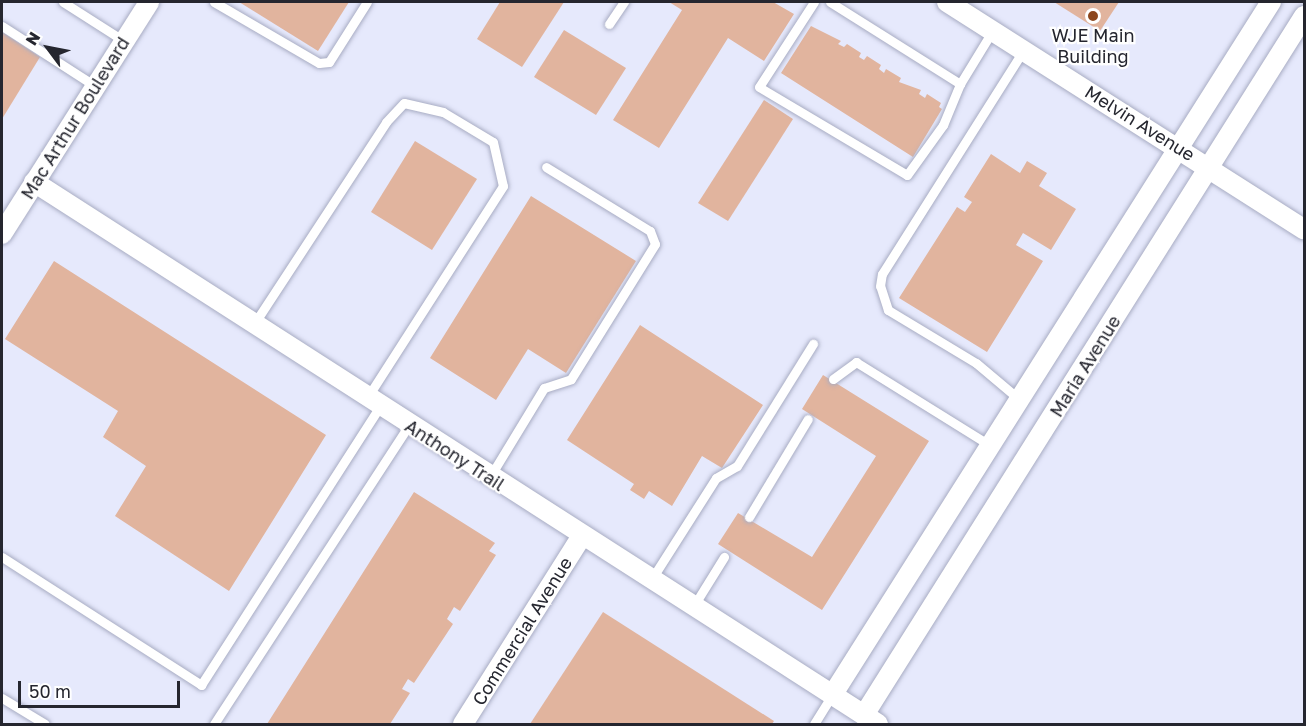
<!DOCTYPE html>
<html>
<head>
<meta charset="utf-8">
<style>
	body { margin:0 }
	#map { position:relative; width:1306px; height:726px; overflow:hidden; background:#e6e9fc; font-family:"Golos Text",sans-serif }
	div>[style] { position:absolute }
	.building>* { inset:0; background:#e1b49e }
	.roads { filter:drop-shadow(0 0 2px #a8acc3) drop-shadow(0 0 2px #a8acc3) }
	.lane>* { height:9px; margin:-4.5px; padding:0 4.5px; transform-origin:4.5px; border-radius:4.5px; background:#fff }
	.street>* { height:20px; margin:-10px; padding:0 10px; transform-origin:10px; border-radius:10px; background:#fff }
	.dots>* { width:16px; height:16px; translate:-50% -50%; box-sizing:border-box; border:3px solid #fff; border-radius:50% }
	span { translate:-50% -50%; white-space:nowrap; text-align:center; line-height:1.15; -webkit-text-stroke:4.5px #fff; paint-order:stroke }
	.poi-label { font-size:18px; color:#25262f }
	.street-label { font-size:18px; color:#25262f }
	.frame { position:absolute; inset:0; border:3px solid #25262f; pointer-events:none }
	.north { position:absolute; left:18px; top:18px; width:60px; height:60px; -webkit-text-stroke:4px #fff; paint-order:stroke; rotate:302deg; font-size:16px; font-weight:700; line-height:24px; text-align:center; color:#25262f }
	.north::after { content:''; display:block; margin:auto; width:21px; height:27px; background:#25262f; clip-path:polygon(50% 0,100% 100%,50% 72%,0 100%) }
	.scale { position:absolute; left:18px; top:681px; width:162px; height:27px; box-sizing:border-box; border:3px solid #25262f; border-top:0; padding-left:8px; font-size:18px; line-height:21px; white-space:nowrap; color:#25262f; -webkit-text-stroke:4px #fff; paint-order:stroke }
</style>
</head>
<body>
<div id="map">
	<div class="building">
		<div style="clip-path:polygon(239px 2px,349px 2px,318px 51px)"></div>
		<div style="clip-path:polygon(500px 2px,564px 2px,522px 67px,477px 39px)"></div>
		<div style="clip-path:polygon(669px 2px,773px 2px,794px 14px,764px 61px,728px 38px,659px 148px,613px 120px,682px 10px)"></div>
		<div style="clip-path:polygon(1054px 2px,1119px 2px,1100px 31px)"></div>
		<div style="clip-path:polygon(811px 26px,841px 41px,838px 44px,844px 47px,847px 44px,861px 53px,859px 57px,864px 60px,867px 56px,881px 65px,879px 69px,884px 73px,886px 69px,901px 78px,899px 82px,921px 90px,919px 94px,925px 98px,927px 94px,941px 103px,939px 107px,942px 109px,913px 157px,781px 73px)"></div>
		<div style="clip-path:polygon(564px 30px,626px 68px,596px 115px,534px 77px)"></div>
		<div style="clip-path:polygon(2px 32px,40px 57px,2px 119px)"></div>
		<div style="clip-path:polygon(764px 100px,793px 119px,728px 221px,698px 203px)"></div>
		<div style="clip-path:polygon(415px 141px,477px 179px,432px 250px,371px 212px)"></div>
		<div style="clip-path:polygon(991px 154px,1020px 173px,1027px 161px,1047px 173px,1039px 186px,1076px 209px,1051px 250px,1023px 233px,1016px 245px,1043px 261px,987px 352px,899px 298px,957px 207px,965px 212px,972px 202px,964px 197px)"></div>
		<div style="clip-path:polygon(531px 196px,636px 261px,566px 373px,528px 349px,496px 400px,430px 358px)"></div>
		<div style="clip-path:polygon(54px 261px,326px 435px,229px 591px,115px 516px,146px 466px,103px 437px,118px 411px,5px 339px)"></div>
		<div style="clip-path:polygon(640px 325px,763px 405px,722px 468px,702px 456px,672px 506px,649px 491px,644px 499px,630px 490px,634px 484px,567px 440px)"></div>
		<div style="clip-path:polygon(823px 375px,929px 441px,822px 610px,718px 544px,738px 513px,812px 557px,876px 456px,802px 409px)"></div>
		<div style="clip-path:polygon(414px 492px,495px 543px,489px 551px,496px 555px,460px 611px,454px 607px,447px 619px,453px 624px,414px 683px,408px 679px,402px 689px,410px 693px,390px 724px,267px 724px)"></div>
		<div style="clip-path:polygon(603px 612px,774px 721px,772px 724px,530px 724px)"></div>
	</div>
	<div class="roads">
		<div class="lane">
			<div style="left:63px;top:2px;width:72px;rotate:32.6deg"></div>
			<div style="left:214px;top:2px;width:121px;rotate:30.2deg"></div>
			<div style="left:319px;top:63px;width:10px;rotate:-6deg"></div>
			<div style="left:329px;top:62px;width:71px;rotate:-57.7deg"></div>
			<div style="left:814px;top:2px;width:101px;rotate:122.9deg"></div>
			<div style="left:759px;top:87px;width:172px;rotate:30.7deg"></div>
			<div style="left:907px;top:175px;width:62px;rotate:-54.2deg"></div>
			<div style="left:943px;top:125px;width:44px;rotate:-67.5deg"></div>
			<div style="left:830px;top:2px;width:154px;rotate:32.2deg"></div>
			<div style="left:960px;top:84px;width:63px;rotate:-58.6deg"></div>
			<div style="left:609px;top:24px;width:27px;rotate:-56deg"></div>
			<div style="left:2px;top:26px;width:111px;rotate:32.8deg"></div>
			<div style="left:254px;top:324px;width:241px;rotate:-56.8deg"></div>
			<div style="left:386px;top:122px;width:26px;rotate:-47deg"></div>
			<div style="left:404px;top:103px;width:40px;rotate:13deg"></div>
			<div style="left:443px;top:112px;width:58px;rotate:31deg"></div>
			<div style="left:493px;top:142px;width:45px;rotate:77.2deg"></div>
			<div style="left:503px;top:186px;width:252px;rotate:122.7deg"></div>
			<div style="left:833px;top:379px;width:29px;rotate:-36deg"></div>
			<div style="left:856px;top:362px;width:159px;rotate:31.9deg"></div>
			<div style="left:1020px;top:400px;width:57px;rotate:-139.9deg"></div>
			<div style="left:976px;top:363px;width:103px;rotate:-148.9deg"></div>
			<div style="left:888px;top:310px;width:25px;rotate:-108deg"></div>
			<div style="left:880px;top:286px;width:12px;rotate:-81deg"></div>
			<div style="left:882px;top:274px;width:266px;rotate:-57.7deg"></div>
			<div style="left:491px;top:475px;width:102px;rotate:-58.7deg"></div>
			<div style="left:544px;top:388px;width:28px;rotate:-18deg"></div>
			<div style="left:571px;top:379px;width:159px;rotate:-58.1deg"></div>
			<div style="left:655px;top:244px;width:14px;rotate:-111deg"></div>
			<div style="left:650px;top:231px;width:122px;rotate:-148.4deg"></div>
			<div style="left:749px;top:517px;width:114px;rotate:-59deg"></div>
			<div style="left:2px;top:557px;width:237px;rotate:32.7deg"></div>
			<div style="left:201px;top:685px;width:331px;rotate:-57.3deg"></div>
			<div style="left:651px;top:580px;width:121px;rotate:-57.5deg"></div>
			<div style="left:716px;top:478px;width:24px;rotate:-30deg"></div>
			<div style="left:737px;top:466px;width:144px;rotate:-58.1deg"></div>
			<div style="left:693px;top:607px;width:59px;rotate:-58.2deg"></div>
			<div style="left:2px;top:698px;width:50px;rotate:31.2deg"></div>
			<div style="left:214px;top:724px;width:357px;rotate:-56.9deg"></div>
			<div style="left:814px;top:724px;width:36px;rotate:-58deg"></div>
		</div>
		<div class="street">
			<div style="left:947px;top:2px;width:423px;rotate:32.5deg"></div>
			<div style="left:34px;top:182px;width:1003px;rotate:32.71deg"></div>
			<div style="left:2px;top:234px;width:275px;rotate:-57.6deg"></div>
			<div style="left:833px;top:694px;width:819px;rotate:-57.67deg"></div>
			<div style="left:864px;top:715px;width:826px;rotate:-57.81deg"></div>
			<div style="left:463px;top:724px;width:221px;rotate:-57.7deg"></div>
		</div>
	</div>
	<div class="dots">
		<div style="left:1093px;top:16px;background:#8c471e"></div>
	</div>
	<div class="poi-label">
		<span style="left:1093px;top:46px">WJE Main<br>Building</span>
	</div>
	<div class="street-label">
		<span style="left:75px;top:118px;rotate:-58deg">Mac Arthur Boulevard</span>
		<span style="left:1140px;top:123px;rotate:32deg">Melvin Avenue</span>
		<span style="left:1085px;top:366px;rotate:-58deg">Maria Avenue</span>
		<span style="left:455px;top:455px;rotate:33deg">Anthony Trail</span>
		<span style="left:522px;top:631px;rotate:-58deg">Commercial Avenue</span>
	</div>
	<div class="frame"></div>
	<div class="north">N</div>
	<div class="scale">50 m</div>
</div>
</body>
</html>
